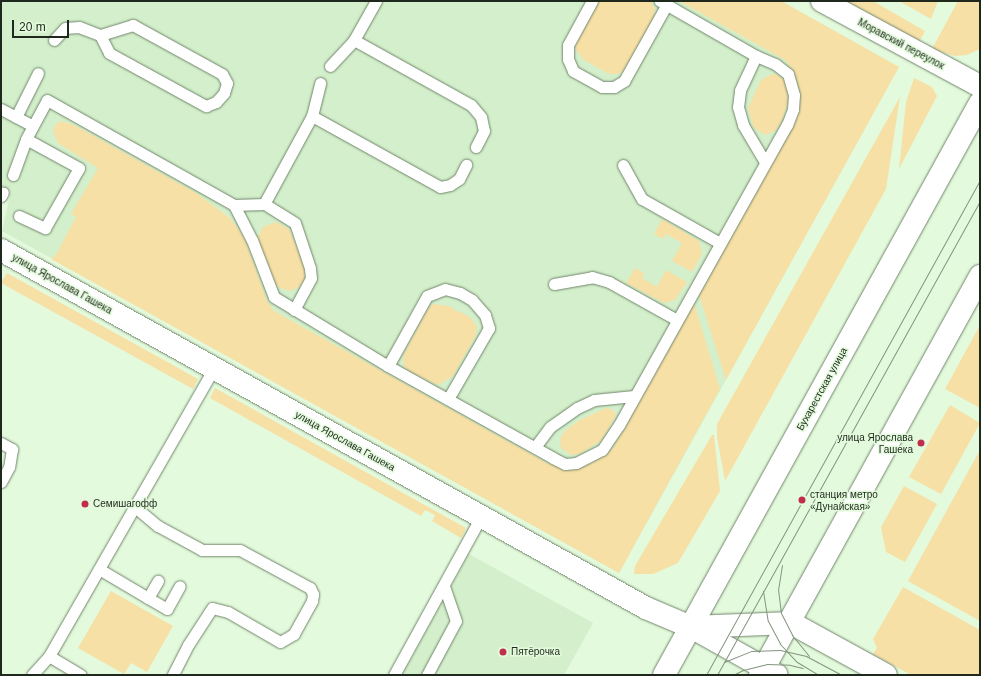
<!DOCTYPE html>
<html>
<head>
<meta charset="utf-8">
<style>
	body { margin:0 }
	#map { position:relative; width:981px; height:676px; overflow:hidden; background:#e3fadc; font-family:Helvetica,sans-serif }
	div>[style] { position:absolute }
	.built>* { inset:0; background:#d3efcb }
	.green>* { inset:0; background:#f7e0a6 }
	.roads { filter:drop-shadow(0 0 1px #71856b) drop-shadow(0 0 1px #71856b) }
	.lane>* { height:11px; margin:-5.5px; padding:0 5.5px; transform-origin:5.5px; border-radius:5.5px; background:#fff }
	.street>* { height:22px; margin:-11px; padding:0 11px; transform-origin:11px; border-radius:11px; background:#fff }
	.secondary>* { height:22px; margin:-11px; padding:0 11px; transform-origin:11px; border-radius:11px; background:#fff }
	.tram>* { height:1px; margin:-0.5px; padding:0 0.5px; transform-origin:0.5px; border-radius:0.5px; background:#84947f }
	.dots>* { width:11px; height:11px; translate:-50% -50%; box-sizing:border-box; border:2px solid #e3fadc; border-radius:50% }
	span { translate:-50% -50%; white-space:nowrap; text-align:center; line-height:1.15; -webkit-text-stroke:3px #e3fadc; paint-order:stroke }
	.street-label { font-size:10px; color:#1f281d }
	.poi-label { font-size:10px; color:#1f281d }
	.right { translate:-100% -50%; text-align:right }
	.left { translate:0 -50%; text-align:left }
	.frame { position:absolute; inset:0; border:2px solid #1f281d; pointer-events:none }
	.scale { position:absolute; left:12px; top:20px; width:57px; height:18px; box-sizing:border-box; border:2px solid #1f281d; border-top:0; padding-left:5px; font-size:12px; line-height:14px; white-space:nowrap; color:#1f281d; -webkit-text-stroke:3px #e3fadc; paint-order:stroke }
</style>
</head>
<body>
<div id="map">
	<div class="built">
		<div style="clip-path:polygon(1px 1px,781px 1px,899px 67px,619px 573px,2px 231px,10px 196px,1px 191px)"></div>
		<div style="clip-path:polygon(469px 554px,593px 623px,564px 675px,402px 675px)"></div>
	</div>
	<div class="green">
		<div style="clip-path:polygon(598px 1px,651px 1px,655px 9px,654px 17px,626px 67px,619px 74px,609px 74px,584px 60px,575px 49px,577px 40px)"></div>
		<div style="clip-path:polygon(679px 1px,781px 1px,899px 67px,726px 380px,699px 295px,795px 120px,800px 93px,794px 72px,785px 60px)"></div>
		<div style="clip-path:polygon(846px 1px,873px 1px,925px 31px,919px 42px)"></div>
		<div style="clip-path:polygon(899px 1px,938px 1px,931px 19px)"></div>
		<div style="clip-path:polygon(958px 1px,980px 1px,980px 49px,967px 55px,955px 56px,932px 49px)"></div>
		<div style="clip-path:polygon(772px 74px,778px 75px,786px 82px,788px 102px,781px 123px,775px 131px,765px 135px,754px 128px,748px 108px,761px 80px)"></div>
		<div style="clip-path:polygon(914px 78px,932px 87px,937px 96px,899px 169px,906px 102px)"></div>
		<div style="clip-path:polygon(900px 97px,886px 189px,725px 481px,717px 437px,717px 424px)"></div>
		<div style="clip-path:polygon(61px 121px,74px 125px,196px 193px,230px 218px,244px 237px,267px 301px,274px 311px,547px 463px,569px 469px,578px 468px,595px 461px,613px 448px,694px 303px,720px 389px,619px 573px,51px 259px,57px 253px,76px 217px,71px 214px,98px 168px,58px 143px,53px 131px,55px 125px)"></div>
		<div style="clip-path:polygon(662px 219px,699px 241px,702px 254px,692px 272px,672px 261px,682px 243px,666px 234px,663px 239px,654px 234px)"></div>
		<div style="clip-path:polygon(276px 222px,289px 229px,304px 265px,305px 278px,302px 285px,291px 291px,280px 288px,272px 281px,258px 243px,257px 238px,263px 227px)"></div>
		<div style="clip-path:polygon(635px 268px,644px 273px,642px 278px,657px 287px,666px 270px,687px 282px,675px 300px,664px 303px,626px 283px)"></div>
		<div style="clip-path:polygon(7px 273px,198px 379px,193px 389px,1px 283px)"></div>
		<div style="clip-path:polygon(433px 304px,449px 306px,456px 310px,454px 312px,459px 311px,471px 318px,477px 327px,476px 335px,453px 376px,438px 385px,410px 372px,404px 366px,403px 356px,427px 310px)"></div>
		<div style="clip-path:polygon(980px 325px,980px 408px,945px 389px)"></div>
		<div style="clip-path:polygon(215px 388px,466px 528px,461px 538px,432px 521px,435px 515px,425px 510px,421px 516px,210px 398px)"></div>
		<div style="clip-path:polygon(950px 405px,980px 423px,941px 494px,909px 477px)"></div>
		<div style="clip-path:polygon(606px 408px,613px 410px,616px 415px,602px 440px,580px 454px,571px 455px,561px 448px,560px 439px,564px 432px,578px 421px)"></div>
		<div style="clip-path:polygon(712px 435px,714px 435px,720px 491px,678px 563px,653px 574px,634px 574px,635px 566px)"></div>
		<div style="clip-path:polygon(980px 450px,980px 621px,908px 581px)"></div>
		<div style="clip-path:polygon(904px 486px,937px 504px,905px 562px,886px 552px,881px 527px)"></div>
		<div style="clip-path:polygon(903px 587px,980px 630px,980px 675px,911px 675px,873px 654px,877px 648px,873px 639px)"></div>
		<div style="clip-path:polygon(111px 591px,173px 626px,147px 672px,131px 663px,124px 674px,78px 648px)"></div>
	</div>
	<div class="roads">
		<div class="lane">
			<div style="left:592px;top:1px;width:50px;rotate:118.6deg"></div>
			<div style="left:568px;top:45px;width:14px;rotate:90deg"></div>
			<div style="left:568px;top:59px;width:13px;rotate:67deg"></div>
			<div style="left:573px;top:71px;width:33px;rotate:29deg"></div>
			<div style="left:602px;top:87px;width:12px"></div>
			<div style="left:614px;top:87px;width:12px;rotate:-31deg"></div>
			<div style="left:624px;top:81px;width:86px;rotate:-60.8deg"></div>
			<div style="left:54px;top:40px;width:16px;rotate:-47deg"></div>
			<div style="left:65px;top:28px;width:14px;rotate:-4deg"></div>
			<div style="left:79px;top:27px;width:22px;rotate:21deg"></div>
			<div style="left:100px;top:35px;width:20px;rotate:63deg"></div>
			<div style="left:109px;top:53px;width:111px;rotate:28.7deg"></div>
			<div style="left:206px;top:106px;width:11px;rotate:-22deg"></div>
			<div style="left:216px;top:102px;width:12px;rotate:-48deg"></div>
			<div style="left:224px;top:93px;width:10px;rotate:-73deg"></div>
			<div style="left:227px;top:83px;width:10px;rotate:-119deg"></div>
			<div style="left:222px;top:74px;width:102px;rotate:-151.2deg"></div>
			<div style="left:133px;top:25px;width:34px;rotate:163deg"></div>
			<div style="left:354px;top:40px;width:134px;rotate:29.1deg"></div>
			<div style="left:471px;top:105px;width:16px;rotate:50deg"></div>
			<div style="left:481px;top:117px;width:14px;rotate:78deg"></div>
			<div style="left:484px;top:131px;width:18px;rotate:117deg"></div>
			<div style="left:756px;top:56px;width:38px;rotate:115deg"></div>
			<div style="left:740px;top:91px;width:16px;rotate:97deg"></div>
			<div style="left:738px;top:107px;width:19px;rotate:74deg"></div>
			<div style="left:743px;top:125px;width:43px;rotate:59.3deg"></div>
			<div style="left:330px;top:66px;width:35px;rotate:-47deg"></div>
			<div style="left:354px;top:40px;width:45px;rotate:-60.6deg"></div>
			<div style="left:1px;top:109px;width:36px;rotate:28deg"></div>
			<div style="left:312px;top:116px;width:146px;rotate:29deg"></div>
			<div style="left:440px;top:187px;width:10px;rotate:-11deg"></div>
			<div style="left:450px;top:185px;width:11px;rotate:-34deg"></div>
			<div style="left:459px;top:179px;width:16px;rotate:-63deg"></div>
			<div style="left:16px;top:117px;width:49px;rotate:-63.4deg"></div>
			<div style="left:623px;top:165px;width:39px;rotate:61deg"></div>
			<div style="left:642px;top:199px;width:90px;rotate:29.4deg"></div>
			<div style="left:13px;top:175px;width:38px;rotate:-70deg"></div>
			<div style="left:26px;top:139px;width:44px;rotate:-61.7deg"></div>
			<div style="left:47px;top:100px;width:214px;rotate:29.3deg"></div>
			<div style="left:234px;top:205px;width:39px;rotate:63deg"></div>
			<div style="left:252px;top:240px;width:61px;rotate:68.9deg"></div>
			<div style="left:274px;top:297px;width:133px;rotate:31.2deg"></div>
			<div style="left:388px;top:366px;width:189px;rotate:29.1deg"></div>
			<div style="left:553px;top:458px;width:13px;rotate:27deg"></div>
			<div style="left:565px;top:464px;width:11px;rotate:-5deg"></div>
			<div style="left:576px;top:463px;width:29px;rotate:-27deg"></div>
			<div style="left:602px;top:450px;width:30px;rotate:-56deg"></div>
			<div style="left:619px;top:425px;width:344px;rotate:-60.8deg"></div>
			<div style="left:787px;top:125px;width:17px;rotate:-69deg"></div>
			<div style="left:793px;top:109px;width:14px;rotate:-86deg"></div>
			<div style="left:794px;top:95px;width:22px;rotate:-106deg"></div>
			<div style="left:788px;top:74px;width:16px;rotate:-142deg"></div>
			<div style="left:775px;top:64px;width:21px;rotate:-157deg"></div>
			<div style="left:756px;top:56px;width:111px;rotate:-150.2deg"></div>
			<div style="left:1px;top:196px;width:4px;rotate:-63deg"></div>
			<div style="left:234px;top:205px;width:30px;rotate:-2deg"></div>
			<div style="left:19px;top:216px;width:29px;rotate:25deg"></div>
			<div style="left:45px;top:228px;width:69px;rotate:-60.5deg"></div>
			<div style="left:79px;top:168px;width:60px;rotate:-151.3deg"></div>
			<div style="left:554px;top:284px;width:39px;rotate:-10deg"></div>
			<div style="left:592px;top:277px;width:18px;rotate:16deg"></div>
			<div style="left:609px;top:282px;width:78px;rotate:29.2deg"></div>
			<div style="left:294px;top:310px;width:36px;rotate:-62deg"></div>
			<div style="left:311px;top:278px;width:10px;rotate:-96deg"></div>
			<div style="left:310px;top:268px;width:47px;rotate:-108.4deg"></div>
			<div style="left:295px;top:223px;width:36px;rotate:-148deg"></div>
			<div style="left:264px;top:204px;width:100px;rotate:-61.4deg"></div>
			<div style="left:312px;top:116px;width:34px;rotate:-76deg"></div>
			<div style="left:388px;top:366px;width:80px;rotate:-60.9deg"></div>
			<div style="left:427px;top:296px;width:19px;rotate:-21deg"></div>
			<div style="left:445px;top:289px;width:16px;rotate:15deg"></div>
			<div style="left:460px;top:293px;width:14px;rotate:30deg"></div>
			<div style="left:472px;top:300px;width:20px;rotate:49deg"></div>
			<div style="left:485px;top:315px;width:14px;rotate:73deg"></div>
			<div style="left:489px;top:328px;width:82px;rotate:120deg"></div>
			<div style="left:1px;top:443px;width:13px;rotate:29deg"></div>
			<div style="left:12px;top:449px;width:18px;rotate:99deg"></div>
			<div style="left:9px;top:467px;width:17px;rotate:118deg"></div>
			<div style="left:535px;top:447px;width:25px;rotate:-53deg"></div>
			<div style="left:550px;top:427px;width:33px;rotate:-35deg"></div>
			<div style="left:577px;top:408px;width:19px;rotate:-25deg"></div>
			<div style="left:594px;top:400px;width:40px;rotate:-5.7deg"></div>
			<div style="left:135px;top:507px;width:30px;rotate:40deg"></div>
			<div style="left:158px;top:526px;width:50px;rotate:28.6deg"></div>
			<div style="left:202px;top:550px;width:38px"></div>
			<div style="left:240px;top:550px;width:80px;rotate:28.5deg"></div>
			<div style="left:310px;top:588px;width:7px;rotate:63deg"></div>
			<div style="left:313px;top:594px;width:7px;rotate:98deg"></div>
			<div style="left:312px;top:601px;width:38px;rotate:119deg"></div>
			<div style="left:294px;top:634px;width:16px;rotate:150deg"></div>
			<div style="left:280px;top:642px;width:60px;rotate:-150deg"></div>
			<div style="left:228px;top:612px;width:16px;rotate:-166deg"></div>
			<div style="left:212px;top:608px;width:44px;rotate:123deg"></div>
			<div style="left:188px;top:645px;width:34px;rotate:117deg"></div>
			<div style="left:99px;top:569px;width:57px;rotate:30.6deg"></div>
			<div style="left:148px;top:598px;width:20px;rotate:-60deg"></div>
			<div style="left:148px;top:598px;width:22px;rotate:30deg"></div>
			<div style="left:167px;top:609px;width:26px;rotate:-61deg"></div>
			<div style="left:49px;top:656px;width:37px;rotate:31deg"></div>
			<div style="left:32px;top:675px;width:25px;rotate:-48deg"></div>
			<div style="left:49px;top:656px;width:332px;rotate:-60.2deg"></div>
			<div style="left:394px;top:675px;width:180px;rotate:-61.2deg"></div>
			<div style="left:427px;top:675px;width:61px;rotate:-61.8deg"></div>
			<div style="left:456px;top:621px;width:36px;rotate:-109deg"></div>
		</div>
		<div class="street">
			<div style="left:822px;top:1px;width:179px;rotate:28.3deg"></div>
			<div style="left:1px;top:250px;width:738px;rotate:29.03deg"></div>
			<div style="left:646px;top:608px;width:49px;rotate:22.9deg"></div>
		</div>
		<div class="secondary">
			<div style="left:691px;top:627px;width:100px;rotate:-2.3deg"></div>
			<div style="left:791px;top:623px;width:108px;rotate:28.7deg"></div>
			<div style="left:691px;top:627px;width:98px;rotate:29.2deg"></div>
			<div style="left:664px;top:675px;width:653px;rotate:-61.08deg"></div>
			<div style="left:760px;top:675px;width:456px;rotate:-61.1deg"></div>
		</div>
	</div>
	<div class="tram">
		<div style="left:782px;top:565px;width:24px;rotate:99deg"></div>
		<div style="left:778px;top:589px;width:24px;rotate:83deg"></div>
		<div style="left:781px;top:613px;width:25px;rotate:63deg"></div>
		<div style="left:792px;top:635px;width:27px;rotate:51deg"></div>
		<div style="left:763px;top:591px;width:30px;rotate:81deg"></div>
		<div style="left:768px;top:621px;width:27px;rotate:62deg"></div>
		<div style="left:781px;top:645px;width:23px;rotate:47deg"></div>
		<div style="left:797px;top:662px;width:26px;rotate:31deg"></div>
		<div style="left:724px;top:662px;width:29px;rotate:-22deg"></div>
		<div style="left:751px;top:651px;width:29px;rotate:-2deg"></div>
		<div style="left:780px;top:650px;width:27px;rotate:13deg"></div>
		<div style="left:806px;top:656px;width:40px;rotate:28deg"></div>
		<div style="left:706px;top:675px;width:566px;rotate:-61.03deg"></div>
		<div style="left:717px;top:675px;width:542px;rotate:-60.98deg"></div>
		<div style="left:733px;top:675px;width:11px;rotate:-27deg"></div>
		<div style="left:743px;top:670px;width:25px;rotate:-14deg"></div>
		<div style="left:767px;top:664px;width:23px;rotate:2deg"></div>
		<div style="left:790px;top:665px;width:13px;rotate:13deg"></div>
	</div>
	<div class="dots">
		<div style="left:921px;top:443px;background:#bf2e4c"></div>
		<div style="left:802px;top:500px;background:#bf2e4c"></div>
		<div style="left:85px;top:504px;background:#bf2e4c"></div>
		<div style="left:503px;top:652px;background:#bf2e4c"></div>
	</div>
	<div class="street-label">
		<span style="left:901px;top:44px;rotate:28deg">Моравский переулок</span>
		<span style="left:62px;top:284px;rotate:29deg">улица Ярослава Гашека</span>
		<span style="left:822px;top:389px;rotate:-61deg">Бухарестская улица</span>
		<span style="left:345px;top:441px;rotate:29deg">улица Ярослава Гашека</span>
	</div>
	<div class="poi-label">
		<span class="right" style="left:913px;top:443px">улица Ярослава<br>Гашека</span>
		<span class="left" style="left:810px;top:500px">станция метро<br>«Дунайская»</span>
		<span class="left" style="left:93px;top:504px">Семишагофф</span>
		<span class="left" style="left:511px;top:652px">Пятёрочка</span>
	</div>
	<div class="frame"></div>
	<div class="scale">20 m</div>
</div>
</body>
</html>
